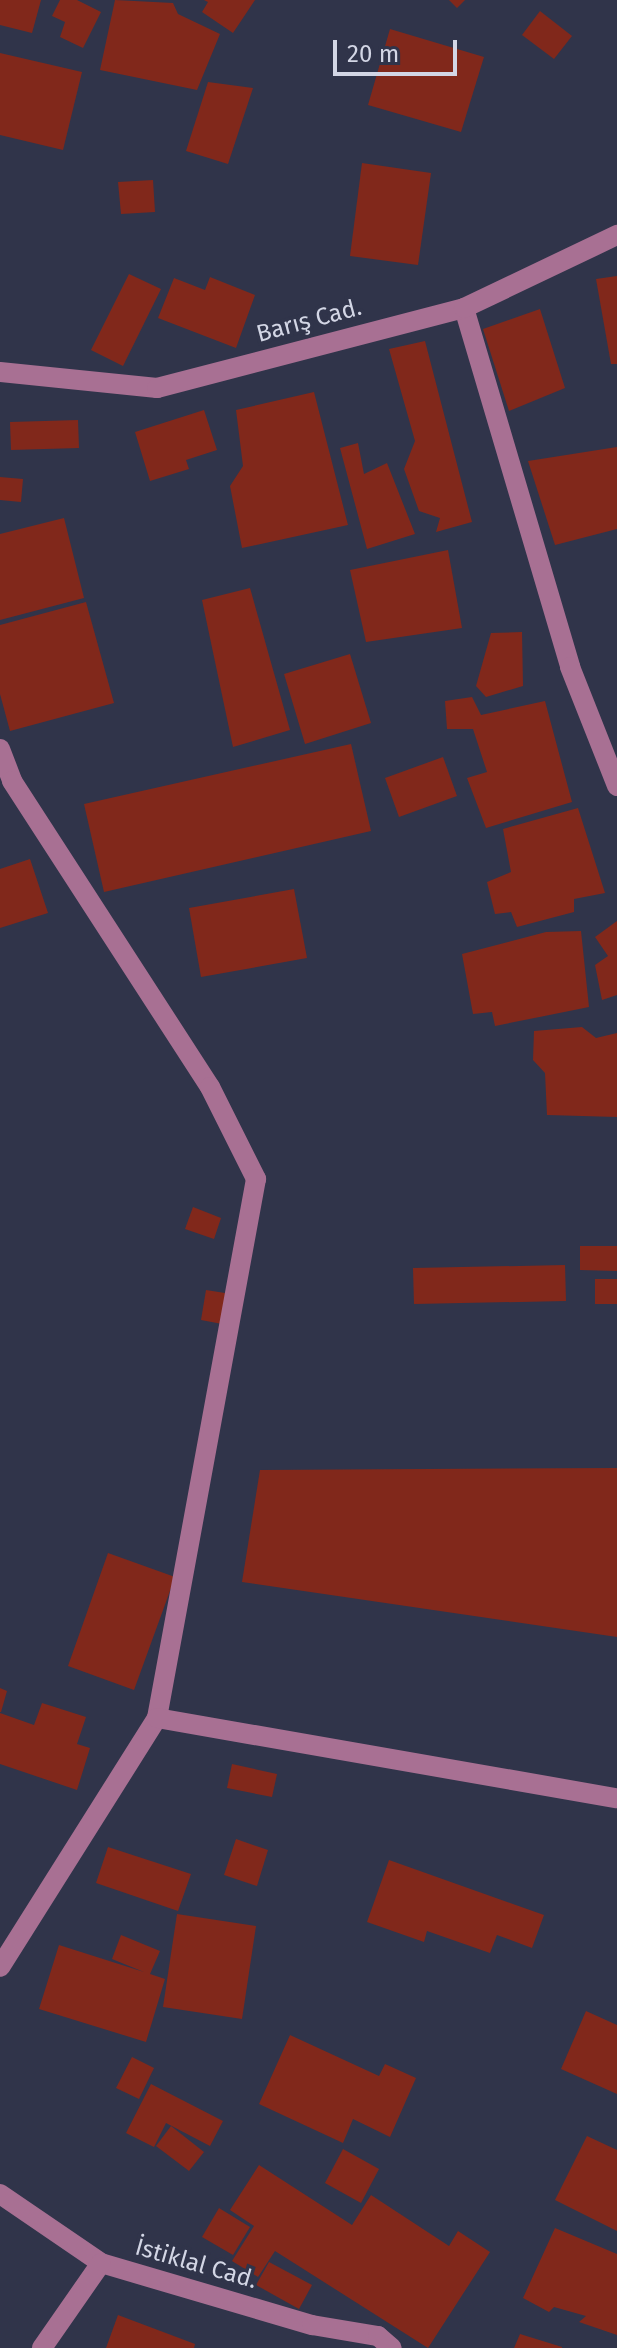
<!DOCTYPE html>
<html>
<head>
<meta charset="utf-8">
<style>
	body { margin:0 }
	#map { position:relative; width:617px; height:2348px; overflow:hidden; background:#30344a; font-family:"Fira Sans",sans-serif }
	div>[style] { position:absolute }
	.building>* { inset:0; background:#81281b }
	.minor>* { height:20px; margin:-10px; padding:0 10px; transform-origin:10px; border-radius:10px; background:#a87093 }
	span { translate:-50% -50%; white-space:nowrap; text-align:center; line-height:1.15; -webkit-text-stroke:7px #30344a; paint-order:stroke }
	.street-label { font-size:24px; color:#d3d6e5 }
	.scale { position:absolute; left:333px; top:40px; width:124px; height:36px; box-sizing:border-box; border:4px solid #d3d6e5; border-top:0; padding-left:10px; font-size:24px; line-height:28px; white-space:nowrap; color:#d3d6e5; -webkit-text-stroke:6px #30344a; paint-order:stroke }
</style>
</head>
<body>
<div id="map">
	<div class="building">
		<div style="clip-path:polygon(0 0,41px 0,32px 33px,0 25px)"></div>
		<div style="clip-path:polygon(60px 0,77px 0,101px 12px,83px 48px,60px 37px,65px 22px,52px 16px)"></div>
		<div style="clip-path:polygon(115px 0,173px 3px,178px 14px,220px 34px,197px 90px,100px 70px)"></div>
		<div style="clip-path:polygon(204px 0,255px 0,233px 33px,202px 12px,208px 2px)"></div>
		<div style="clip-path:polygon(449px 0,465px 0,457px 8px)"></div>
		<div style="clip-path:polygon(540px 11px,572px 36px,554px 59px,522px 35px)"></div>
		<div style="clip-path:polygon(390px 29px,484px 57px,461px 132px,368px 105px)"></div>
		<div style="clip-path:polygon(0 53px,82px 72px,63px 150px,0 135px)"></div>
		<div style="clip-path:polygon(208px 82px,253px 88px,228px 164px,186px 151px)"></div>
		<div style="clip-path:polygon(362px 163px,431px 173px,418px 265px,350px 256px)"></div>
		<div style="clip-path:polygon(153px 180px,155px 212px,121px 214px,118px 182px)"></div>
		<div style="clip-path:polygon(129px 274px,161px 289px,123px 366px,91px 350px)"></div>
		<div style="clip-path:polygon(617px 276px,617px 364px,611px 364px,596px 279px)"></div>
		<div style="clip-path:polygon(210px 277px,255px 295px,236px 348px,158px 318px,174px 278px,205px 290px)"></div>
		<div style="clip-path:polygon(540px 309px,565px 388px,509px 411px,483px 329px)"></div>
		<div style="clip-path:polygon(425px 341px,472px 522px,436px 532px,440px 518px,419px 511px,404px 469px,415px 441px,389px 349px)"></div>
		<div style="clip-path:polygon(314px 392px,348px 525px,242px 548px,230px 486px,243px 466px,236px 410px)"></div>
		<div style="clip-path:polygon(204px 410px,217px 450px,186px 460px,189px 469px,150px 481px,135px 432px)"></div>
		<div style="clip-path:polygon(78px 420px,79px 448px,11px 450px,10px 422px)"></div>
		<div style="clip-path:polygon(358px 443px,364px 474px,387px 463px,415px 534px,367px 549px,340px 448px)"></div>
		<div style="clip-path:polygon(617px 447px,617px 529px,555px 545px,528px 461px)"></div>
		<div style="clip-path:polygon(0 477px,23px 479px,21px 502px,0 500px)"></div>
		<div style="clip-path:polygon(64px 518px,84px 598px,0 620px,0 534px)"></div>
		<div style="clip-path:polygon(448px 550px,462px 628px,366px 642px,350px 570px)"></div>
		<div style="clip-path:polygon(250px 588px,290px 730px,233px 747px,202px 600px)"></div>
		<div style="clip-path:polygon(86px 602px,114px 703px,10px 731px,0 694px,0 625px)"></div>
		<div style="clip-path:polygon(522px 632px,523px 686px,486px 697px,476px 686px,491px 633px)"></div>
		<div style="clip-path:polygon(350px 654px,371px 723px,305px 744px,284px 674px)"></div>
		<div style="clip-path:polygon(472px 697px,481px 715px,545px 701px,572px 802px,486px 828px,467px 778px,487px 772px,473px 729px,447px 729px,445px 701px)"></div>
		<div style="clip-path:polygon(351px 744px,371px 831px,104px 892px,84px 804px)"></div>
		<div style="clip-path:polygon(443px 757px,457px 796px,399px 817px,385px 778px)"></div>
		<div style="clip-path:polygon(578px 808px,605px 893px,574px 899px,574px 912px,517px 927px,511px 912px,495px 914px,487px 882px,511px 872px,503px 829px)"></div>
		<div style="clip-path:polygon(30px 859px,48px 913px,0 928px,0 869px)"></div>
		<div style="clip-path:polygon(294px 889px,307px 958px,201px 977px,189px 908px)"></div>
		<div style="clip-path:polygon(617px 921px,617px 995px,602px 1000px,595px 965px,608px 956px,595px 937px)"></div>
		<div style="clip-path:polygon(581px 931px,589px 1007px,495px 1026px,492px 1012px,473px 1014px,462px 954px,546px 932px)"></div>
		<div style="clip-path:polygon(582px 1027px,596px 1038px,617px 1033px,617px 1117px,547px 1115px,545px 1073px,533px 1060px,534px 1031px)"></div>
		<div style="clip-path:polygon(193px 1207px,221px 1218px,214px 1239px,185px 1229px)"></div>
		<div style="clip-path:polygon(580px 1246px,617px 1246px,617px 1271px,580px 1270px)"></div>
		<div style="clip-path:polygon(565px 1265px,566px 1301px,414px 1304px,413px 1268px)"></div>
		<div style="clip-path:polygon(595px 1279px,617px 1279px,617px 1304px,595px 1304px)"></div>
		<div style="clip-path:polygon(206px 1290px,244px 1296px,238px 1327px,201px 1320px)"></div>
		<div style="clip-path:polygon(617px 1468px,617px 1637px,242px 1582px,260px 1470px)"></div>
		<div style="clip-path:polygon(108px 1553px,175px 1577px,134px 1690px,68px 1666px)"></div>
		<div style="clip-path:polygon(0 1688px,7px 1691px,1px 1712px,0 1712px)"></div>
		<div style="clip-path:polygon(42px 1703px,86px 1717px,77px 1744px,90px 1748px,77px 1790px,0 1764px,0 1713px,34px 1725px)"></div>
		<div style="clip-path:polygon(232px 1764px,277px 1774px,272px 1797px,227px 1788px)"></div>
		<div style="clip-path:polygon(236px 1839px,268px 1850px,257px 1886px,224px 1875px)"></div>
		<div style="clip-path:polygon(108px 1847px,191px 1874px,178px 1911px,96px 1883px)"></div>
		<div style="clip-path:polygon(389px 1860px,544px 1915px,532px 1948px,497px 1935px,490px 1953px,427px 1931px,424px 1942px,367px 1922px)"></div>
		<div style="clip-path:polygon(177px 1914px,256px 1926px,242px 2019px,163px 2007px)"></div>
		<div style="clip-path:polygon(121px 1935px,160px 1951px,150px 1974px,165px 1979px,146px 2042px,39px 2009px,59px 1945px,144px 1972px,112px 1959px)"></div>
		<div style="clip-path:polygon(586px 2011px,617px 2025px,617px 2094px,561px 2069px)"></div>
		<div style="clip-path:polygon(290px 2035px,379px 2076px,385px 2064px,416px 2078px,390px 2137px,353px 2119px,343px 2143px,259px 2104px)"></div>
		<div style="clip-path:polygon(132px 2057px,154px 2068px,139px 2099px,116px 2088px)"></div>
		<div style="clip-path:polygon(151px 2084px,223px 2121px,210px 2146px,166px 2123px,154px 2147px,126px 2133px)"></div>
		<div style="clip-path:polygon(171px 2126px,204px 2152px,189px 2171px,156px 2146px)"></div>
		<div style="clip-path:polygon(587px 2136px,617px 2150px,617px 2231px,555px 2200px)"></div>
		<div style="clip-path:polygon(343px 2149px,379px 2169px,361px 2203px,325px 2183px)"></div>
		<div style="clip-path:polygon(259px 2165px,352px 2225px,371px 2195px,449px 2246px,458px 2231px,490px 2252px,428px 2348px,275px 2251px,258px 2277px,232px 2261px,254px 2226px,230px 2210px)"></div>
		<div style="clip-path:polygon(219px 2208px,250px 2227px,233px 2255px,202px 2237px)"></div>
		<div style="clip-path:polygon(555px 2228px,617px 2254px,617px 2335px,579px 2322px,586px 2316px,554px 2307px,549px 2312px,523px 2298px)"></div>
		<div style="clip-path:polygon(269px 2262px,312px 2285px,299px 2309px,256px 2285px)"></div>
		<div style="clip-path:polygon(118px 2315px,195px 2344px,194px 2348px,106px 2348px)"></div>
		<div style="clip-path:polygon(520px 2334px,562px 2347px,562px 2348px,514px 2348px)"></div>
	</div>
	<div class="minor">
		<div style="left:464px;top:308px;width:374px;rotate:73.5deg"></div>
		<div style="left:570px;top:667px;width:128px;rotate:68.4deg"></div>
		<div style="left:0;top:372px;width:158px;rotate:5.8deg"></div>
		<div style="left:157px;top:388px;width:317px;rotate:-14.6deg"></div>
		<div style="left:464px;top:308px;width:170px;rotate:-25.5deg"></div>
		<div style="left:0;top:749px;width:34px;rotate:69deg"></div>
		<div style="left:12px;top:781px;width:364px;rotate:57.1deg"></div>
		<div style="left:210px;top:1087px;width:103px;rotate:63.4deg"></div>
		<div style="left:256px;top:1179px;width:548px;rotate:100.41deg"></div>
		<div style="left:157px;top:1718px;width:294px;rotate:122.2deg"></div>
		<div style="left:157px;top:1718px;width:467px;rotate:9.9deg"></div>
		<div style="left:0;top:2194px;width:122px;rotate:34.3deg"></div>
		<div style="left:101px;top:2263px;width:220px;rotate:16.4deg"></div>
		<div style="left:312px;top:2325px;width:67px;rotate:9.5deg"></div>
		<div style="left:378px;top:2336px;width:18px;rotate:41deg"></div>
		<div style="left:42px;top:2348px;width:103px;rotate:-55.2deg"></div>
	</div>
	<div class="street-label">
		<span style="left:309px;top:321px;rotate:-15deg">Barış Cad.</span>
		<span style="left:196px;top:2264px;rotate:16deg">İstiklal Cad.</span>
	</div>
	<div class="scale">20 m</div>
</div>
</body>
</html>
